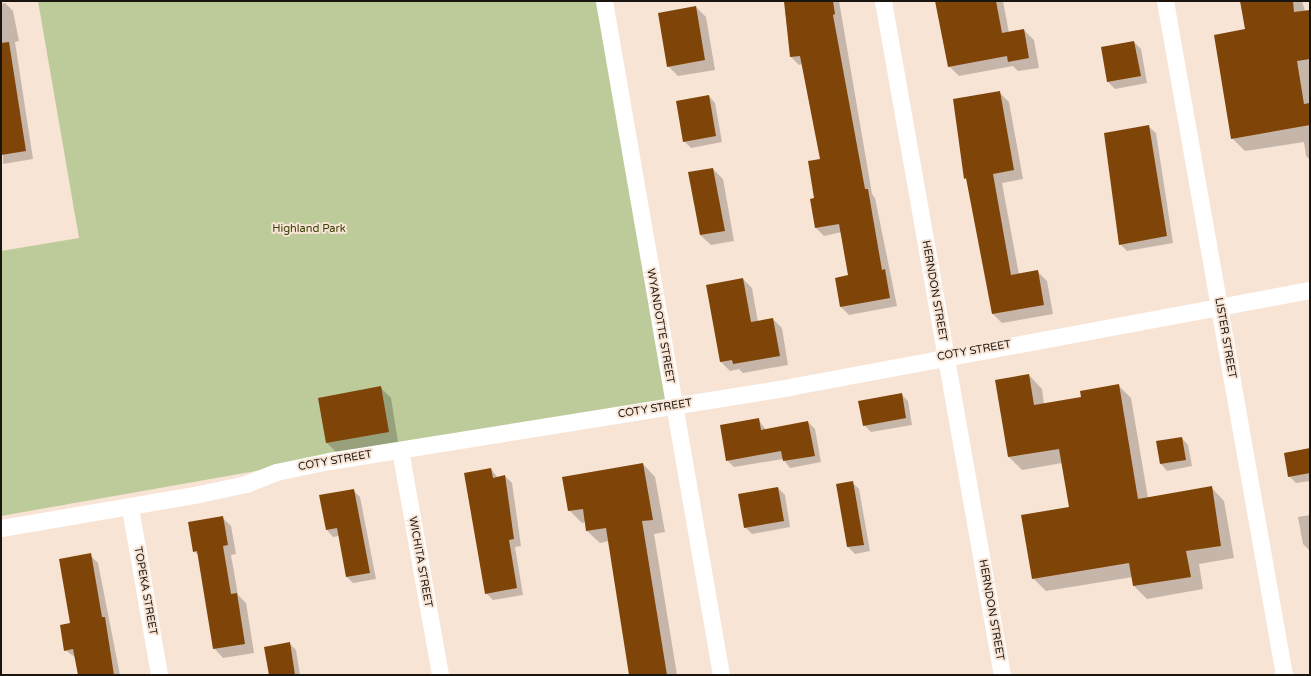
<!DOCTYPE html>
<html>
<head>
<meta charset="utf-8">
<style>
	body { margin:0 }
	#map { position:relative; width:1311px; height:676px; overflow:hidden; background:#f8e4d5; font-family:"Varela Round",sans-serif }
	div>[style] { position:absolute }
	.green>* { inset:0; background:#bdca9a }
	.shadow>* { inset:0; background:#0003 }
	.building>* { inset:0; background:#7f4508 }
	.minor>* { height:17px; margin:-8.5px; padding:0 8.5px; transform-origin:8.5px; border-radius:8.5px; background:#fff }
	span { translate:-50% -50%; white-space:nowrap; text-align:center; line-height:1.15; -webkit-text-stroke:4px #f8e4d5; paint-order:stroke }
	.park-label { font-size:11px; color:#354004 }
	.street-label { font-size:11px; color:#1b150f }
	.frame { position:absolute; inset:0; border:2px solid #1b150f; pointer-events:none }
</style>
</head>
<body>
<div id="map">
	<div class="green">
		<div style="clip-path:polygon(38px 1px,597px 1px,669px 402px,391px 447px,1px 516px,1px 251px,79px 238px)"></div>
	</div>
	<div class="shadow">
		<div style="clip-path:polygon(784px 1px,839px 1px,872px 194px,875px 198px,897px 306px,849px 315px,841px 307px,849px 276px,842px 232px,824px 236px,816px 228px,816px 199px,821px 160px,803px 64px,799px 65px,791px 57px)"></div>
		<div style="clip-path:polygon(936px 1px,1003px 1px,1009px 33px,1024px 30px,1034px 40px,1039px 68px,1018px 71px,1013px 66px,959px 76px,949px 66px)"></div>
		<div style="clip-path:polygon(1241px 1px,1302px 1px,1305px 11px,1310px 11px,1310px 160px,1306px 156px,1304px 142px,1245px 151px,1232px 138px,1246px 30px)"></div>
		<div style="clip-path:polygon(5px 3px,13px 11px,19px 41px,15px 42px,33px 159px,3px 164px,1px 4px)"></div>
		<div style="clip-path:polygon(696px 7px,706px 17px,715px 70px,678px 76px,668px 66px)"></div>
		<div style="clip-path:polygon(1134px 42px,1141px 49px,1147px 83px,1115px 89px,1108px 82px)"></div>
		<div style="clip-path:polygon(999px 92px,1009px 102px,1023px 179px,1002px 183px,1019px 275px,1037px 271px,1047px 281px,1053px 314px,1002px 323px,993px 314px,968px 181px,965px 178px)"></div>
		<div style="clip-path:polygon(709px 96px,715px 103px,722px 142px,691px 148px,684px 141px)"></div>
		<div style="clip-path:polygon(1149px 127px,1156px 133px,1173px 243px,1127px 251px,1120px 244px)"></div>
		<div style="clip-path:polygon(713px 169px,723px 179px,734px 241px,711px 245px,700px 235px,690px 173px)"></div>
		<div style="clip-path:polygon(743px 279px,752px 288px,758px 322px,773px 319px,782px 328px,788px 365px,743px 373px,739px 369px,730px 371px,721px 362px,707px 285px)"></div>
		<div style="clip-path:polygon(1029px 375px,1042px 389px,1044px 404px,1082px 398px,1118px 385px,1131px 398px,1148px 498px,1211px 487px,1224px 501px,1234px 558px,1199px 564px,1203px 589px,1147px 599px,1134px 586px,1133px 577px,1046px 591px,1033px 578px,1070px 508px,1062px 463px,1022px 470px,1009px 457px)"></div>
		<div style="clip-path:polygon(380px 387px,391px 398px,398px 442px,337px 453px,327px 443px)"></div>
		<div style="clip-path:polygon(901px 394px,908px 401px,912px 425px,871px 432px,864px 425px)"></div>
		<div style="clip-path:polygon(758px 419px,766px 430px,808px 422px,815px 429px,821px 462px,790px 468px,783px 459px,734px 467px,727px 460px)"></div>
		<div style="clip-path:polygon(1182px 438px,1188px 445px,1192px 466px,1167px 471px,1161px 464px,1157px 442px)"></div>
		<div style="clip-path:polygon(1310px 449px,1310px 481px,1296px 483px,1289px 476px)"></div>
		<div style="clip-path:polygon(643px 464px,655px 477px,665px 532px,654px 534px,677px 675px,630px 675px,609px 541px,600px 543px,587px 531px,586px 522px,582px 523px,569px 510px)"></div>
		<div style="clip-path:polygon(491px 469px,498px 478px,505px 476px,512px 483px,521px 546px,515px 547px,523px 595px,493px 600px,486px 593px)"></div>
		<div style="clip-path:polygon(853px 483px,859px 489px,870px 551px,855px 554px,848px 547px,837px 485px)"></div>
		<div style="clip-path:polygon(778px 488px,785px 495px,790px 527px,752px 534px,745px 527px)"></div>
		<div style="clip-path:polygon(353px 490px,360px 497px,376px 579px,353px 583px,347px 577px,339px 536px,333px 537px,327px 530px)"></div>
		<div style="clip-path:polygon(1310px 515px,1310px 551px,1303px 544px,1298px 517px)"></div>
		<div style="clip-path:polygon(222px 517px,231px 526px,236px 554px,231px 555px,238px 595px,246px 603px,254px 653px,223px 658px,214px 648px,199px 556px,194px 551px)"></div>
		<div style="clip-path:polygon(90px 555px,98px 563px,120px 675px,79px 675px,76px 658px,65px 650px)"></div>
		<div style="clip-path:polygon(289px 643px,296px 650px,300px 675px,270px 675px)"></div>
	</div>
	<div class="building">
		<div style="clip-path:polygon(784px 1px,833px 1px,835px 14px,833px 15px,865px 189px,868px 189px,882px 270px,885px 269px,890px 298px,840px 307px,835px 278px,848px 275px,839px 224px,815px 228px,810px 199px,814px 198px,808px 161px,820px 159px,800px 56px,790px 57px)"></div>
		<div style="clip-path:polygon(935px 1px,996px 1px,1002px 33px,1024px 29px,1029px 58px,1008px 62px,1007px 56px,948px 67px)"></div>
		<div style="clip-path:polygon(1240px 1px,1293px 1px,1294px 12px,1310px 10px,1310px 59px,1297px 61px,1304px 104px,1310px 103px,1310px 125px,1231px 139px,1214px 35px,1245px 29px)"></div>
		<div style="clip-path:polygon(696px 6px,705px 60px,667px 67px,658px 13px)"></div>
		<div style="clip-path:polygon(1134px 41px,1141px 76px,1107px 82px,1101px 47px)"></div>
		<div style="clip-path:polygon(9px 42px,26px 151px,1px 155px,1px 43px)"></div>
		<div style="clip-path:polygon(1000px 91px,1014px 170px,993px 174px,1011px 275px,1038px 270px,1044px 305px,992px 314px,966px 178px,964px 179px,953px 99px)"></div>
		<div style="clip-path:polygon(709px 95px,716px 136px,683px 142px,676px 101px)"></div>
		<div style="clip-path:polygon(1149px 125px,1167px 236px,1119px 245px,1104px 133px)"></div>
		<div style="clip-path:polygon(713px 168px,725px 231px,700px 235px,688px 172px)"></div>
		<div style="clip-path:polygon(743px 278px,751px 322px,773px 318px,780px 356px,733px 364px,732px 360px,720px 362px,706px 285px)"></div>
		<div style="clip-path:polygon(1029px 374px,1034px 405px,1081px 397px,1080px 391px,1119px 384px,1138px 499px,1212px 486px,1221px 546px,1186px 551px,1191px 577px,1133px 586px,1129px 563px,1032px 579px,1021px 515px,1069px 507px,1059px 449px,1008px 457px,995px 380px)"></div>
		<div style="clip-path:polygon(381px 386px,389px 432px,326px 443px,318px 398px)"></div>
		<div style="clip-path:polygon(902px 393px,906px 418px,863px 426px,858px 401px)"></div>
		<div style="clip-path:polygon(759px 418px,761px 430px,808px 421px,815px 456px,783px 461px,781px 451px,726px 461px,720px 425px)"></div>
		<div style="clip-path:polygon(1182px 437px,1186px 460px,1160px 464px,1156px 441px)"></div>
		<div style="clip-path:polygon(1310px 448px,1310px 473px,1288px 477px,1284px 453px)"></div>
		<div style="clip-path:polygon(643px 463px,653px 520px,642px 521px,667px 675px,629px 675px,606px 528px,586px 531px,583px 509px,568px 511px,562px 477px)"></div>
		<div style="clip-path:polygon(491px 468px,493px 478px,505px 475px,514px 539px,509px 540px,517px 588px,485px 594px,464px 473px)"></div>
		<div style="clip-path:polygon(853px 481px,864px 545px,847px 547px,836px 484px)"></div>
		<div style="clip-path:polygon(778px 487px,784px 521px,744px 528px,738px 494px)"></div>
		<div style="clip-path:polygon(354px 489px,370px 573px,346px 577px,337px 528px,326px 530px,319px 495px)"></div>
		<div style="clip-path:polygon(223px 516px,228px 545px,223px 546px,231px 594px,237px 593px,245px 644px,213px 649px,197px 551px,193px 552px,188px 522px)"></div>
		<div style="clip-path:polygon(91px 553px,102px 617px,105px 617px,114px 675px,78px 675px,73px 649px,64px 651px,60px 625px,70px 623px,59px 559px)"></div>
		<div style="clip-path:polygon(290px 642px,295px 675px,269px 675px,264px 647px)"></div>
	</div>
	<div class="minor">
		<div style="left:604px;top:1px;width:684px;rotate:80.15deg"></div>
		<div style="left:883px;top:1px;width:684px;rotate:79.99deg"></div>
		<div style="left:1165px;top:1px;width:684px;rotate:79.99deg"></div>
		<div style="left:400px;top:450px;width:229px;rotate:79.9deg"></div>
		<div style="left:130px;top:508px;width:169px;rotate:80.1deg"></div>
		<div style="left:1px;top:528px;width:201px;rotate:-9.7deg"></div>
		<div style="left:199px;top:494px;width:48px;rotate:-12deg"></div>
		<div style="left:246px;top:484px;width:32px;rotate:-22deg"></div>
		<div style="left:276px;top:472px;width:54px;rotate:-11.7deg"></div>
		<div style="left:329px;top:461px;width:466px;rotate:-9.1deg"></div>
		<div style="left:789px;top:387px;width:530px;rotate:-10.55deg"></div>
	</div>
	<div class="park-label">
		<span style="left:309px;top:229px">Highland Park</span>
	</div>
	<div class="street-label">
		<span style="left:934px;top:291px;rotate:80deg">HERNDON STREET</span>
		<span style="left:660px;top:326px;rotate:80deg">WYANDOTTE STREET</span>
		<span style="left:1225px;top:338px;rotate:80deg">LISTER STREET</span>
		<span style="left:974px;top:351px;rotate:-10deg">COTY STREET</span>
		<span style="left:655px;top:409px;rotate:-9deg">COTY STREET</span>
		<span style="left:335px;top:461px;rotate:-10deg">COTY STREET</span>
		<span style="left:420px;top:562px;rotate:80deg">WICHITA STREET</span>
		<span style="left:145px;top:591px;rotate:80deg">TOPEKA STREET</span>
		<span style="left:991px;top:610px;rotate:80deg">HERNDON STREET</span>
	</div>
	<div class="frame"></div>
</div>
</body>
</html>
